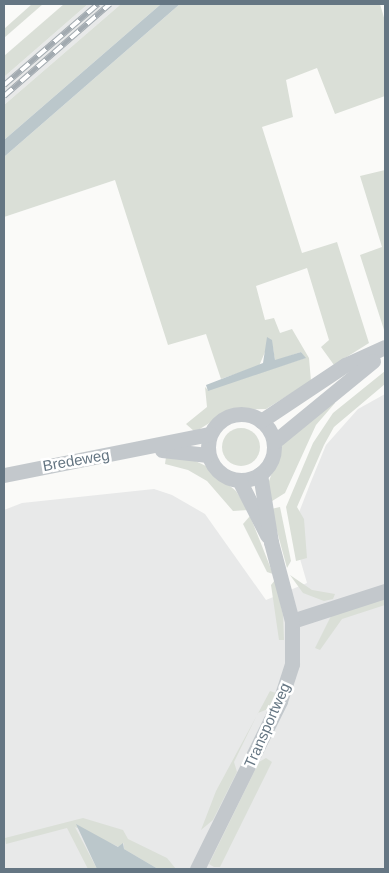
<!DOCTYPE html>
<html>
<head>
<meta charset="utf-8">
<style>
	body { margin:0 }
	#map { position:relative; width:389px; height:873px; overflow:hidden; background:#fafaf8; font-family:Helvetica,sans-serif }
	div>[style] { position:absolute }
	.built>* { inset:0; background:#e8e9e9 }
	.green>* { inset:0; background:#dadfd7 }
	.round { border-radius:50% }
	.water>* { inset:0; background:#bbc7cb }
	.minor>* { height:15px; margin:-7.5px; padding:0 7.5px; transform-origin:7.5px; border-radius:7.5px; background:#c3c8cc }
	.minor>.ring { margin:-7.5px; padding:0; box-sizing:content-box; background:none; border:15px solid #c3c8cc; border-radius:50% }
	.rail>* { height:5.5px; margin-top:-2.75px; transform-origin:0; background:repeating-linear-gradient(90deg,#fff 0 11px,#a2aab0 0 22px); box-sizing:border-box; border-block:1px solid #a2aab0 }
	span { translate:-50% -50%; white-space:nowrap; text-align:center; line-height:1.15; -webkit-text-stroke:5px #fff; paint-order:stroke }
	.street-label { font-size:15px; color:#657683 }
	.frame { position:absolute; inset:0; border:5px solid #657683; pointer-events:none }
</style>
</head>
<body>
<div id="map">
	<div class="built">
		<div style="clip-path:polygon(88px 4px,121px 4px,4px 105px,4px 77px)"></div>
		<div style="clip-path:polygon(385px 394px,385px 869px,4px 869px,4px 510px,22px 503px,154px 489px,172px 495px,205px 514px,266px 600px,307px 583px,296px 545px,298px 515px,310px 484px,326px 445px,358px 409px)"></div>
	</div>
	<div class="green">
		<div style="clip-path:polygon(32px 4px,43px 4px,4px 38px,4px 29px)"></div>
		<div style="clip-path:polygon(64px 4px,88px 4px,4px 77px,4px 56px)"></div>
		<div style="clip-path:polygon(121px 4px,161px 4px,4px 140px,4px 105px)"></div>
		<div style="clip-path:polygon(180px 4px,380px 4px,385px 21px,385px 96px,335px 114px,317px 68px,286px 80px,293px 117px,262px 127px,302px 253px,337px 242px,369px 343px,334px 365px,321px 347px,329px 340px,307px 268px,256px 286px,265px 320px,274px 318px,280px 333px,292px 329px,309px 358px,311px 381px,266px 409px,230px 410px,195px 432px,186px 424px,207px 407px,205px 387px,208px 390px,305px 358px,301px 352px,275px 361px,273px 348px,265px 352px,259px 366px,221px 379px,206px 334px,168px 345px,115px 180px,4px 217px,4px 157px)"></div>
		<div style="clip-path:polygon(385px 170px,385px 333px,360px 255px,382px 247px,360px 176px)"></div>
		<div style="clip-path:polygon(385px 371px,385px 384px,334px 427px,324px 445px,297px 507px,304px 519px,307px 558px,296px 561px,286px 507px,313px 443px,333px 413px)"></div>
		<div style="clip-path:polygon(332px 398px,335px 403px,316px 425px,285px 493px,269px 503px,269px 481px,283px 443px)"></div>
		<div class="round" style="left:222px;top:428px;width:38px;height:38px"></div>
		<div style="clip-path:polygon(166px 457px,189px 458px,206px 466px,236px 491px,248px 510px,233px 511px,207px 481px,188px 470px,165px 464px)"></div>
		<div style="clip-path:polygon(280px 507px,291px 561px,287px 568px,271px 509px)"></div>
		<div style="clip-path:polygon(250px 516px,260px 541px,273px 574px,267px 572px,243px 524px)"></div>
		<div style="clip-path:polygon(290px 575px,312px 590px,335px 594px,333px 599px,324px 601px,303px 593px)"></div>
		<div style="clip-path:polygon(275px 580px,283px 615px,284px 640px,279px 640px,271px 585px)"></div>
		<div style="clip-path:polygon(385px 598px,385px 605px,342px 619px,320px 650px,315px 648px,331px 616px)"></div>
		<div style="clip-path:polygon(270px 691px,276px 693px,268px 709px,258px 713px,234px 762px,237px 772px,213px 820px,201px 830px,216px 791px)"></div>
		<div style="clip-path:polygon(266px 758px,272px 762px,220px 867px,214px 867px,209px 864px,259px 762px)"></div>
		<div style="clip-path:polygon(83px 818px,123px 830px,128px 839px,167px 858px,176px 869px,158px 869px,124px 849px,124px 843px,119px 847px,75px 827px,97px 869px,88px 869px,67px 828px,6px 844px,5px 838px)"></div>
	</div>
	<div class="water">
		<div style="clip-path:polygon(161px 4px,180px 4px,4px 157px,4px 140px)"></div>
		<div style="clip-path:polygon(267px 337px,272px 340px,275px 360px,301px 352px,306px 358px,208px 391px,206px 385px,263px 363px)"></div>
		<div style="clip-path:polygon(76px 824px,118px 847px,123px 843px,124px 849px,158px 869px,97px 869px)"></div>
	</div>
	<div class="minor">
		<div class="ring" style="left:208px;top:414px;width:51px;height:51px"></div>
		<div style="left:261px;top:421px;width:101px;rotate:-33.7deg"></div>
		<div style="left:345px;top:365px;width:44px;rotate:-24.2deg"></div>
		<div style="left:274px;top:442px;width:128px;rotate:-39.3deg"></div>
		<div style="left:162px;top:450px;width:46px;rotate:6.2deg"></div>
		<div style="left:4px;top:475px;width:210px;rotate:-11.3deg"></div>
		<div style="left:239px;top:480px;width:62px;rotate:63deg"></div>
		<div style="left:292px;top:621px;width:98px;rotate:-17.9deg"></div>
		<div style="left:197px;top:869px;width:187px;rotate:-63.7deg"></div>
		<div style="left:280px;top:701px;width:39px;rotate:-72deg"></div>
		<div style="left:292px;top:664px;width:43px;rotate:-90deg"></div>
		<div style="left:292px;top:621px;width:82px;rotate:-104.9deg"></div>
		<div style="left:271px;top:542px;width:69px;rotate:-99.2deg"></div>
	</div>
	<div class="rail">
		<div style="left:4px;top:85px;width:124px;rotate:-40.8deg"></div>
		<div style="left:4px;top:96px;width:140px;rotate:-41deg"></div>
	</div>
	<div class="street-label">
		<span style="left:76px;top:460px;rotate:-10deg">Bredeweg</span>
		<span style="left:267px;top:725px;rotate:-66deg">Transportweg</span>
	</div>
	<div class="frame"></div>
</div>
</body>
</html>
